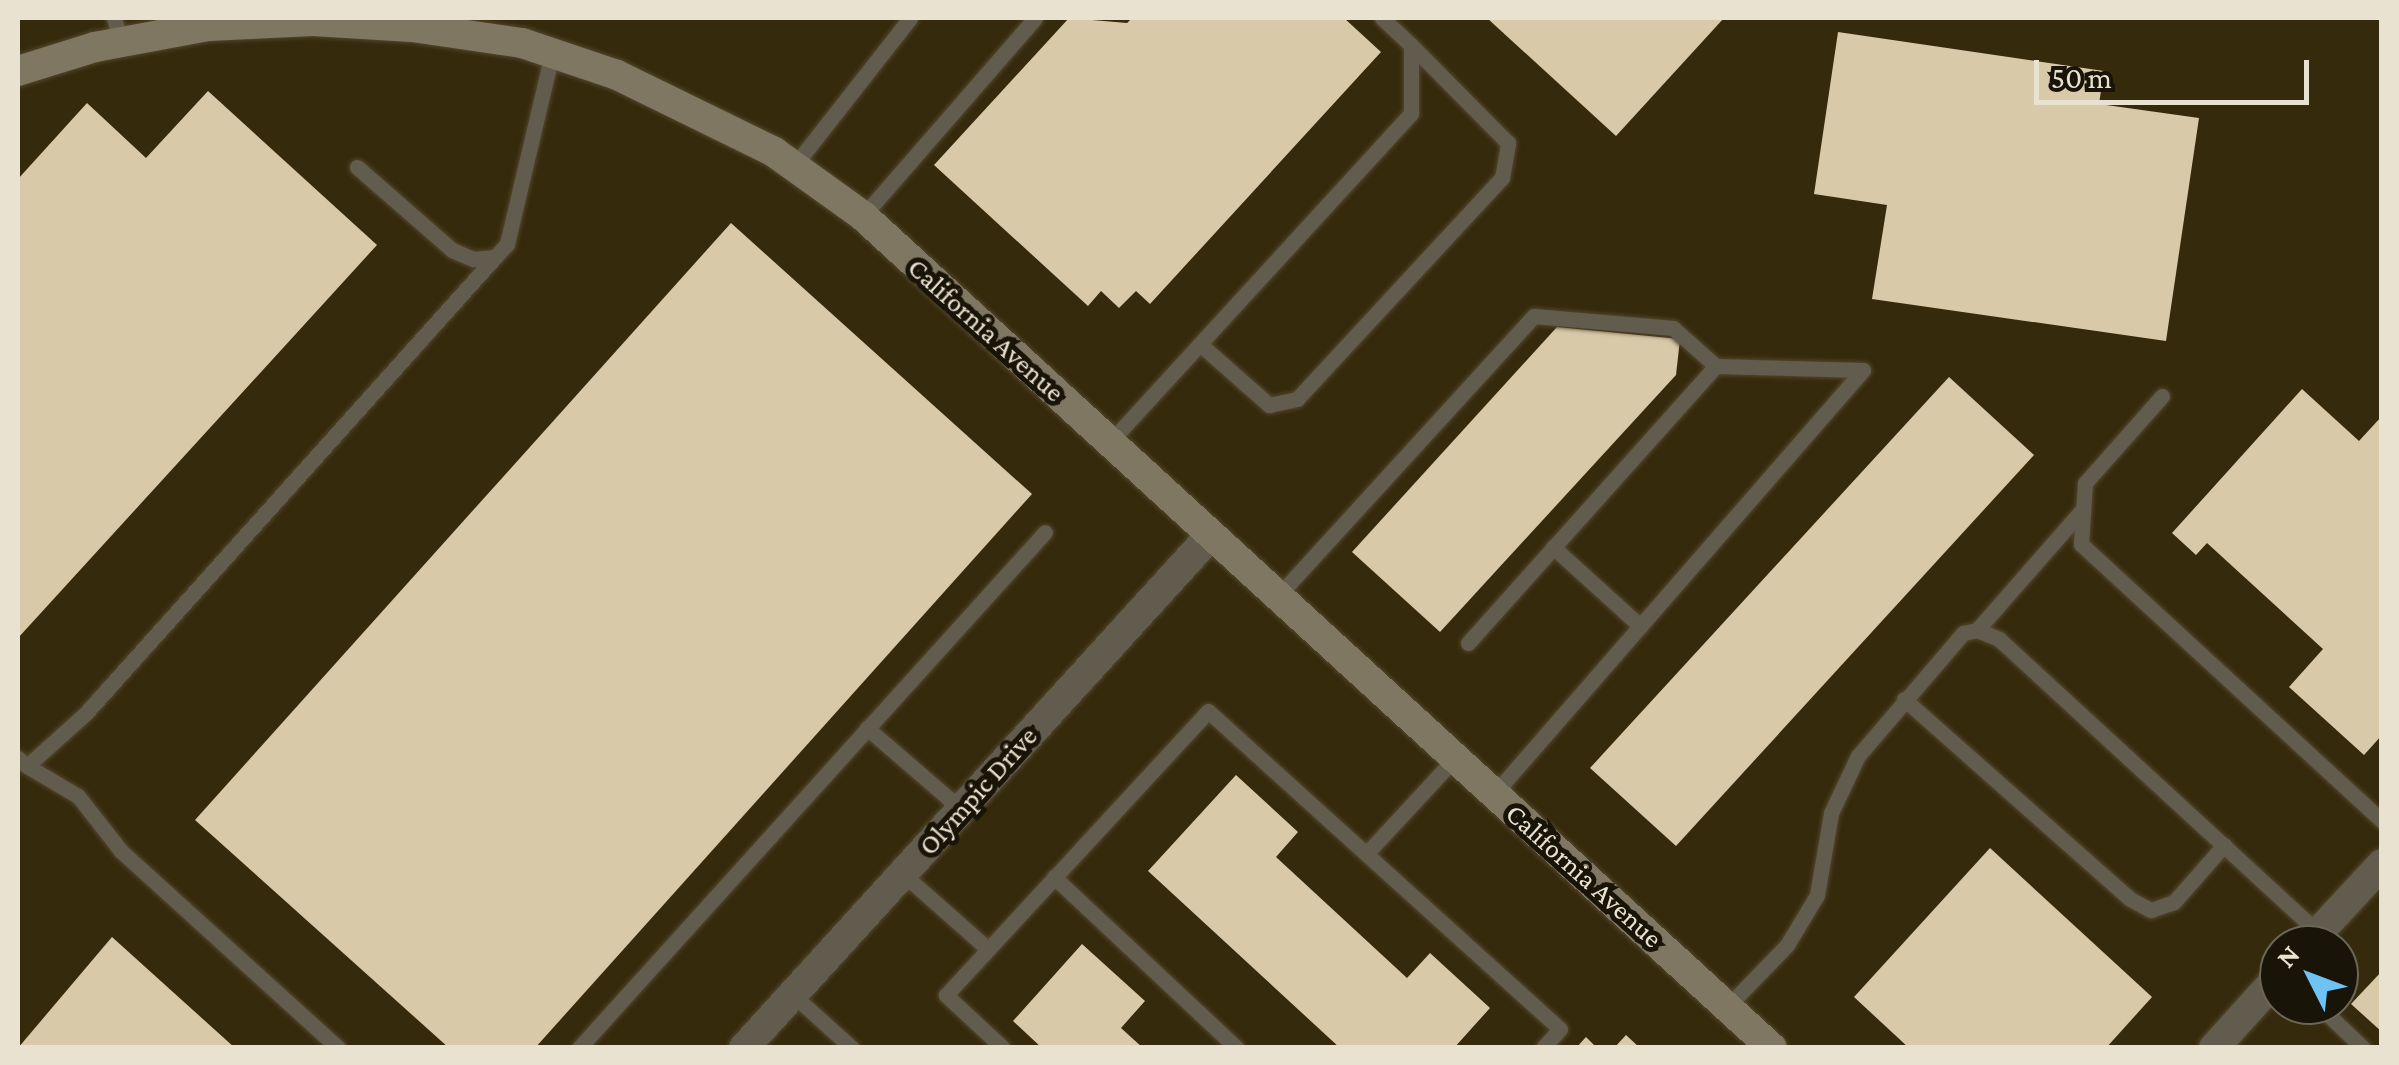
<!DOCTYPE html>
<html>
<head>
<meta charset="utf-8">
<style>
	body { margin:0 }
	#map { position:relative; width:2399px; height:1065px; overflow:hidden; background:#362a0d; font-family:"Crimson Pro",serif }
	div>[style] { position:absolute }
	.building>* { inset:0; background:#d8c9a9 }
	.roads { filter:drop-shadow(0 0 2px #53472c) drop-shadow(0 0 2px #53472c) }
	.lane>* { height:15px; margin:-7.5px; padding:0 7.5px; transform-origin:7.5px; border-radius:7.5px; background:#625c4f }
	.street>* { height:30px; margin:-15px; padding:0 15px; transform-origin:15px; border-radius:15px; background:#625c4f }
	.secondary>* { height:30px; margin:-15px; padding:0 15px; transform-origin:15px; border-radius:15px; background:#807762 }
	span { translate:-50% -50%; white-space:nowrap; text-align:center; line-height:1.15; -webkit-text-stroke:10px #191408; paint-order:stroke }
	.street-label { font-size:28px; color:#e9e2d1 }
	.frame { position:absolute; inset:0; border:20px solid #e9e2d1; pointer-events:none }
	.north { position:absolute; left:2259px; top:925px; width:100px; height:100px; box-sizing:border-box; background:#191408; border:2px solid #6c6658; border-radius:50%; rotate:312deg; font-size:28px; font-weight:700; line-height:40px; text-align:center; color:#e9e2d1 }
	.north::after { content:''; display:block; margin:auto; width:35px; height:45px; background:#6fc2f4; clip-path:polygon(50% 0,100% 100%,50% 72%,0 100%) }
	.scale { position:absolute; left:2034px; top:60px; width:275px; height:45px; box-sizing:border-box; border:5px solid #e9e2d1; border-top:0; padding-left:12px; font-size:30px; line-height:35px; white-space:nowrap; color:#e9e2d1; -webkit-text-stroke:8px #191408; paint-order:stroke }
</style>
</head>
<body>
<div id="map">
	<div class="building">
		<div style="clip-path:polygon(1069px 18px,1127px 23px,1132px 18px,1344px 18px,1381px 52px,1150px 304px,1136px 291px,1119px 308px,1101px 291px,1088px 306px,934px 165px)"></div>
		<div style="clip-path:polygon(1487px 18px,1724px 18px,1616px 136px)"></div>
		<div style="clip-path:polygon(1838px 32px,2104px 71px,2099px 104px,2199px 118px,2166px 341px,1872px 299px,1887px 205px,1814px 194px)"></div>
		<div style="clip-path:polygon(208px 91px,377px 245px,18px 638px,18px 179px,87px 103px,146px 158px)"></div>
		<div style="clip-path:polygon(731px 223px,1032px 494px,535px 1048px,449px 1048px,195px 820px)"></div>
		<div style="clip-path:polygon(1557px 327px,1680px 339px,1676px 375px,1440px 632px,1352px 552px)"></div>
		<div style="clip-path:polygon(1949px 377px,2034px 455px,1676px 846px,1590px 768px)"></div>
		<div style="clip-path:polygon(2302px 389px,2359px 441px,2382px 416px,2382px 735px,2364px 755px,2289px 687px,2323px 649px,2207px 543px,2196px 555px,2172px 533px)"></div>
		<div style="clip-path:polygon(1236px 775px,1298px 832px,1276px 857px,1407px 978px,1430px 953px,1490px 1008px,1454px 1048px,1340px 1048px,1148px 871px)"></div>
		<div style="clip-path:polygon(1990px 848px,2152px 997px,2106px 1048px,1909px 1048px,1854px 997px)"></div>
		<div style="clip-path:polygon(112px 937px,235px 1048px,18px 1048px)"></div>
		<div style="clip-path:polygon(1082px 944px,1145px 1001px,1121px 1028px,1143px 1048px,1042px 1048px,1013px 1021px)"></div>
		<div style="clip-path:polygon(2382px 971px,2382px 1032px,2351px 1004px)"></div>
		<div style="clip-path:polygon(1626px 1035px,1640px 1048px,1614px 1048px)"></div>
		<div style="clip-path:polygon(1586px 1037px,1597px 1048px,1576px 1048px)"></div>
	</div>
	<div class="roads">
		<div class="lane">
			<div style="left:114px;top:18px;width:25px;rotate:74deg"></div>
			<div style="left:794px;top:166px;width:188px;rotate:-51.9deg"></div>
			<div style="left:357px;top:167px;width:126px;rotate:41.1deg"></div>
			<div style="left:452px;top:250px;width:23px;rotate:23deg"></div>
			<div style="left:473px;top:259px;width:22px;rotate:-5deg"></div>
			<div style="left:495px;top:257px;width:18px;rotate:-47deg"></div>
			<div style="left:507px;top:244px;width:196px;rotate:-76.7deg"></div>
			<div style="left:863px;top:216px;width:262px;rotate:-49deg"></div>
			<div style="left:1201px;top:345px;width:91px;rotate:41.4deg"></div>
			<div style="left:1269px;top:405px;width:29px;rotate:-12deg"></div>
			<div style="left:1297px;top:399px;width:301px;rotate:-47.2deg"></div>
			<div style="left:1502px;top:178px;width:36px;rotate:-80deg"></div>
			<div style="left:1508px;top:143px;width:138px;rotate:-134.7deg"></div>
			<div style="left:2162px;top:396px;width:116px;rotate:131.5deg"></div>
			<div style="left:2085px;top:483px;width:61px;rotate:93.8deg"></div>
			<div style="left:2081px;top:544px;width:409px;rotate:42.6deg"></div>
			<div style="left:1110px;top:442px;width:446px;rotate:-47.5deg"></div>
			<div style="left:1411px;top:113px;width:68px;rotate:-90deg"></div>
			<div style="left:1411px;top:45px;width:40px;rotate:-137deg"></div>
			<div style="left:1553px;top:547px;width:118px;rotate:42.2deg"></div>
			<div style="left:1278px;top:596px;width:379px;rotate:-47.6deg"></div>
			<div style="left:1534px;top:316px;width:140px;rotate:4.9deg"></div>
			<div style="left:1673px;top:328px;width:57px;rotate:41.5deg"></div>
			<div style="left:1716px;top:366px;width:147px;rotate:1.6deg"></div>
			<div style="left:1863px;top:370px;width:562px;rotate:131.03deg"></div>
			<div style="left:1977px;top:630px;width:161px;rotate:-48.8deg"></div>
			<div style="left:1468px;top:643px;width:372px;rotate:-48.2deg"></div>
			<div style="left:1904px;top:699px;width:302px;rotate:41.5deg"></div>
			<div style="left:2130px;top:899px;width:24px;rotate:28deg"></div>
			<div style="left:2151px;top:910px;width:24px;rotate:-19deg"></div>
			<div style="left:2174px;top:902px;width:76px;rotate:-48.7deg"></div>
			<div style="left:867px;top:728px;width:124px;rotate:40.8deg"></div>
			<div style="left:18px;top:758px;width:12px;rotate:42deg"></div>
			<div style="left:27px;top:766px;width:78px;rotate:-41.9deg"></div>
			<div style="left:85px;top:714px;width:614px;rotate:-48.1deg"></div>
			<div style="left:27px;top:766px;width:59px;rotate:30.5deg"></div>
			<div style="left:78px;top:796px;width:70px;rotate:52deg"></div>
			<div style="left:121px;top:851px;width:293px;rotate:42.2deg"></div>
			<div style="left:1367px;top:853px;width:129px;rotate:-47.2deg"></div>
			<div style="left:903px;top:874px;width:112px;rotate:41.4deg"></div>
			<div style="left:1054px;top:877px;width:250px;rotate:43.1deg"></div>
			<div style="left:792px;top:994px;width:81px;rotate:42deg"></div>
			<div style="left:2318px;top:1005px;width:62px;rotate:43.7deg"></div>
			<div style="left:1727px;top:1007px;width:86px;rotate:-45.9deg"></div>
			<div style="left:1787px;top:945px;width:58px;rotate:-59deg"></div>
			<div style="left:1817px;top:895px;width:83px;rotate:-80.3deg"></div>
			<div style="left:1831px;top:813px;width:63px;rotate:-64.7deg"></div>
			<div style="left:1858px;top:756px;width:162px;rotate:-49.5deg"></div>
			<div style="left:1963px;top:633px;width:14px;rotate:-12deg"></div>
			<div style="left:1977px;top:630px;width:24px;rotate:22deg"></div>
			<div style="left:1999px;top:639px;width:435px;rotate:42.6deg"></div>
			<div style="left:579px;top:1048px;width:695px;rotate:-47.91deg"></div>
			<div style="left:1003px;top:1048px;width:78px;rotate:-137.1deg"></div>
			<div style="left:946px;top:995px;width:386px;rotate:-47.3deg"></div>
			<div style="left:1208px;top:711px;width:474px;rotate:42.1deg"></div>
			<div style="left:1560px;top:1029px;width:25px;rotate:132deg"></div>
		</div>
		<div class="street">
			<div style="left:2307px;top:945px;width:110px;rotate:-47.2deg"></div>
			<div style="left:744px;top:1048px;width:694px;rotate:-47.69deg"></div>
			<div style="left:2214px;top:1048px;width:97px;rotate:-47.9deg"></div>
		</div>
		<div class="secondary">
			<div style="left:18px;top:71px;width:81px;rotate:-17.3deg"></div>
			<div style="left:95px;top:47px;width:115px;rotate:-10.5deg"></div>
			<div style="left:208px;top:26px;width:105px;rotate:-2.7deg"></div>
			<div style="left:313px;top:21px;width:99px;rotate:3.5deg"></div>
			<div style="left:412px;top:27px;width:111px;rotate:8.3deg"></div>
			<div style="left:522px;top:43px;width:100px;rotate:18.6deg"></div>
			<div style="left:617px;top:75px;width:175px;rotate:26.1deg"></div>
			<div style="left:774px;top:152px;width:110px;rotate:35.7deg"></div>
			<div style="left:863px;top:216px;width:1232px;rotate:42.47deg"></div>
		</div>
	</div>
	<div class="street-label">
		<span style="left:986px;top:330px;rotate:42deg">California Avenue</span>
		<span style="left:978px;top:791px;rotate:-48deg">Olympic Drive</span>
		<span style="left:1584px;top:876px;rotate:42deg">California Avenue</span>
	</div>
	<div class="frame"></div>
	<div class="north">N</div>
	<div class="scale">50 m</div>
</div>
</body>
</html>
